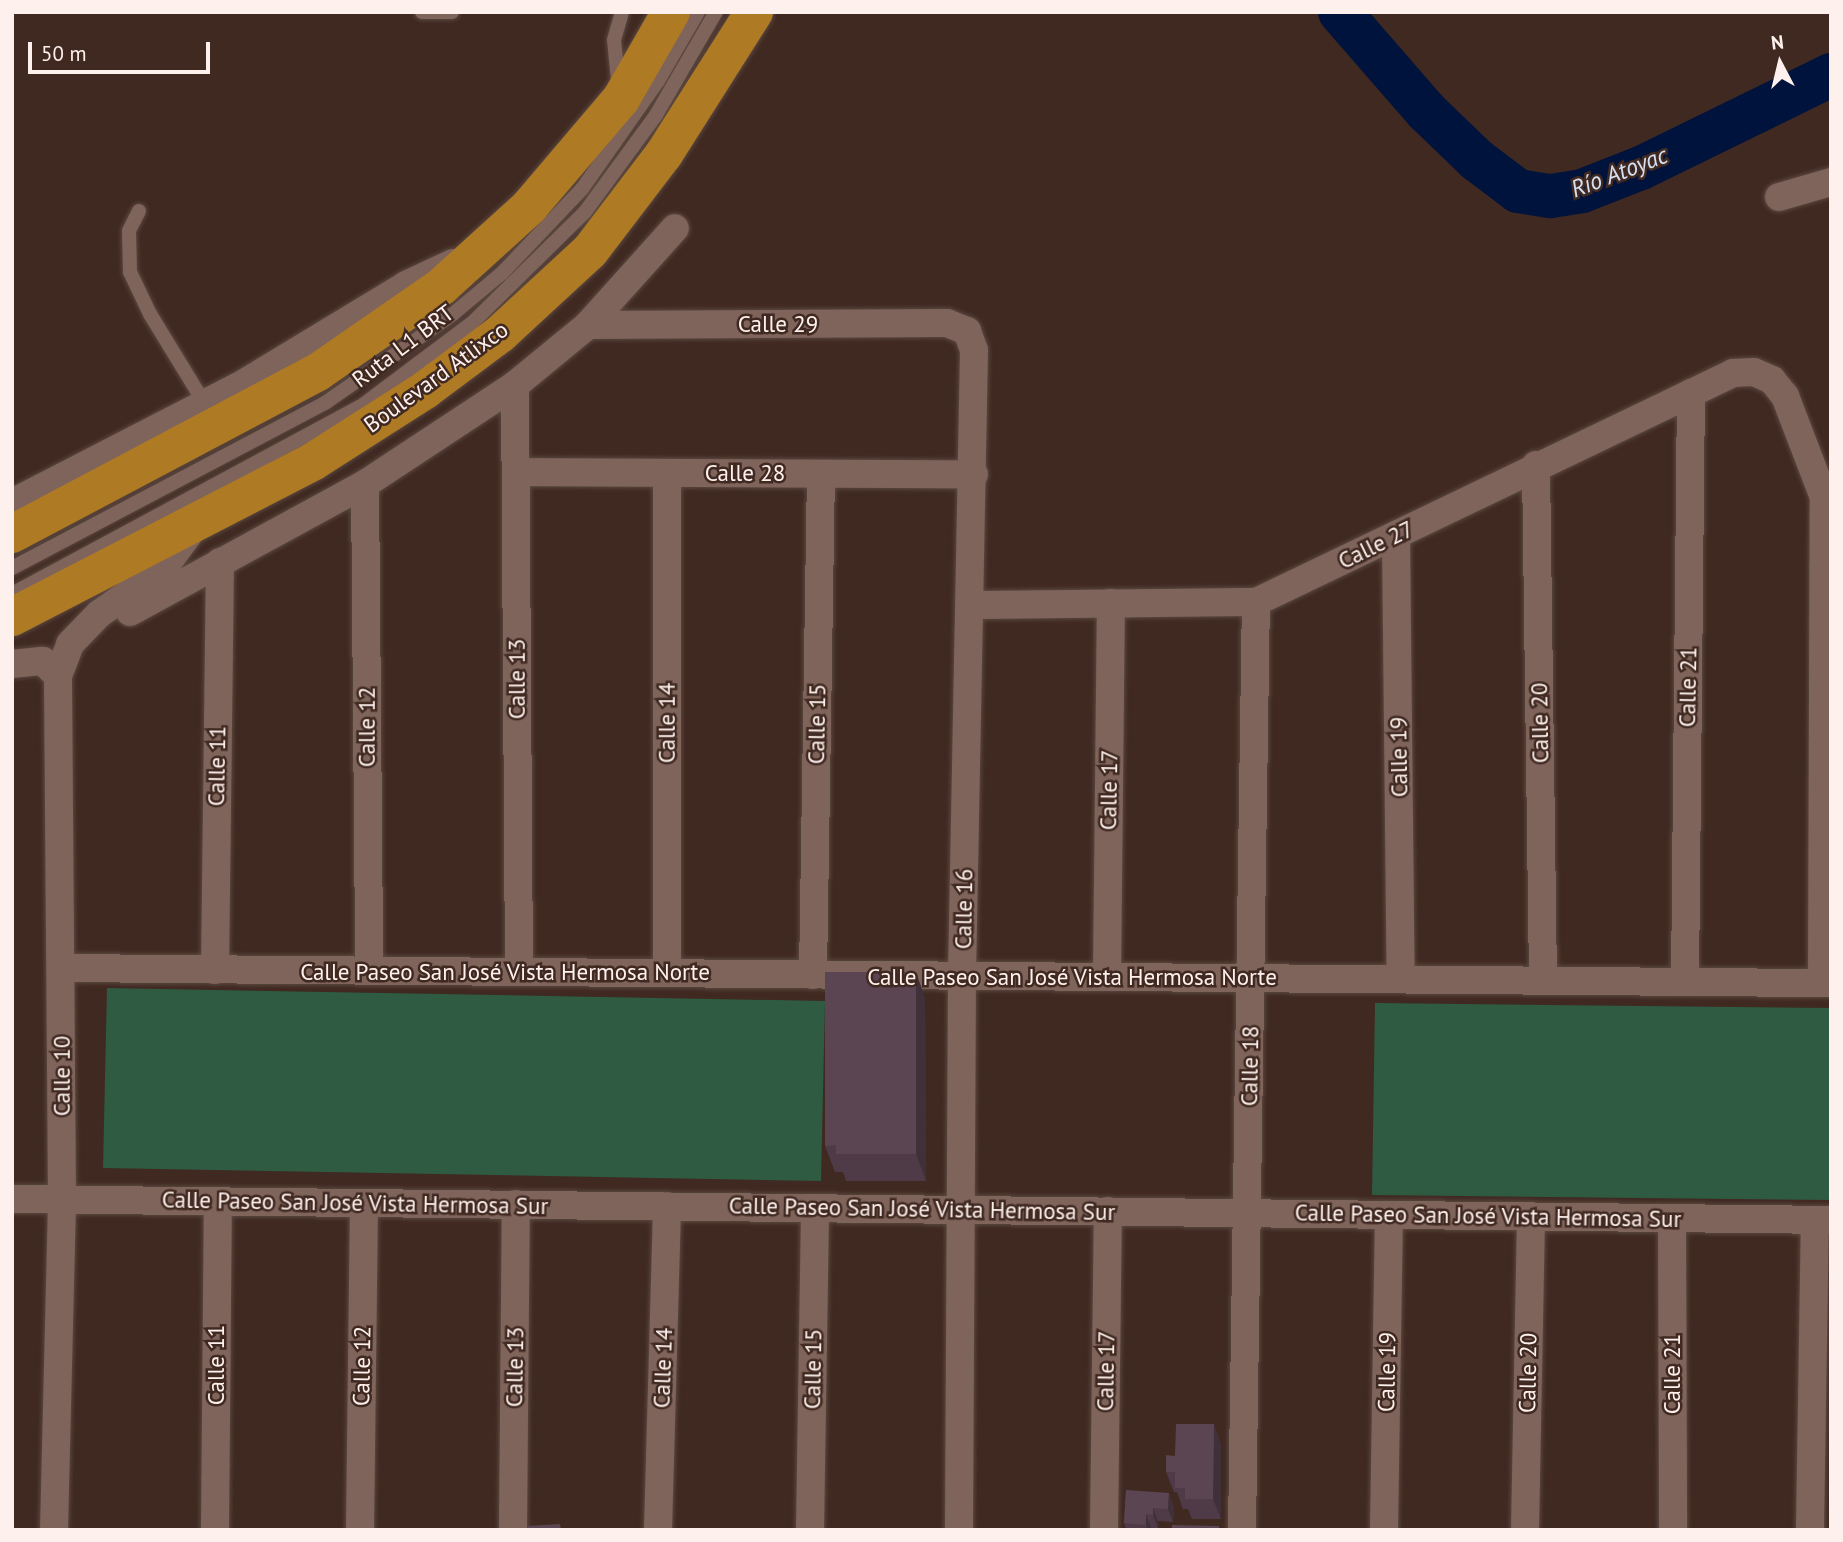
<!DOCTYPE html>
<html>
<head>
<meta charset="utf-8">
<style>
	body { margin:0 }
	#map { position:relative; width:1843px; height:1542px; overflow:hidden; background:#402921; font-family:"PT Sans",sans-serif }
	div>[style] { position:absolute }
	.green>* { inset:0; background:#2e5b42 }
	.river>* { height:44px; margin:-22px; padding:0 22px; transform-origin:22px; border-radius:22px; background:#00133c }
	.roads { filter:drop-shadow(0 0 2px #5a4840) drop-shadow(0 0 2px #5a4840) }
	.service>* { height:14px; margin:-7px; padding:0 7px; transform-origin:7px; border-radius:7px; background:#7f645b }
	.minor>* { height:28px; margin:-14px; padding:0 14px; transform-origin:14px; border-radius:14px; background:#7f645b }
	.primary>* { height:38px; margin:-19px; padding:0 19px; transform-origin:19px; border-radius:19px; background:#af7a24 }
	.wall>* { inset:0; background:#4f3b47 }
	.shaded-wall>* { inset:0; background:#403039 }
	.building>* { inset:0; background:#5c4552 }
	span { translate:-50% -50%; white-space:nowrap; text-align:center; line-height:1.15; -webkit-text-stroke:5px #402921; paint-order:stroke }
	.street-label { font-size:23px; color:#fef1ed }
	.water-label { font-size:24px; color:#d5e0f2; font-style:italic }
	.frame { position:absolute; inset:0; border:14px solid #fef1ed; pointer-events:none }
	.north { position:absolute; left:1745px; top:28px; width:70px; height:70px; -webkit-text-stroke:5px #402921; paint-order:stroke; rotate:353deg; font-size:19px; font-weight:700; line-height:28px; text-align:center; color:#fef1ed }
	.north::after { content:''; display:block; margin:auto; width:24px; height:32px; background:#fef1ed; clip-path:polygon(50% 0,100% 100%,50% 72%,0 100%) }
	.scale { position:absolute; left:28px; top:42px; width:182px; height:32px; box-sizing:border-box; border:4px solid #fef1ed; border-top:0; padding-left:9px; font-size:21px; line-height:24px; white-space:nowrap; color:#fef1ed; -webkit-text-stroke:5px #402921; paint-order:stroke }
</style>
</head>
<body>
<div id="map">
	<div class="green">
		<div style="clip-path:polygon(107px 988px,825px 1001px,821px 1181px,103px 1168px)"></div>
		<div style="clip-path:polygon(1375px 1003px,1831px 1008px,1831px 1200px,1372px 1195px)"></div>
	</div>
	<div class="river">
		<div style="left:1340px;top:12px;width:131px;rotate:49deg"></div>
		<div style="left:1426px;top:111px;width:71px;rotate:43.9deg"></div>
		<div style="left:1477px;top:160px;width:51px;rotate:37.1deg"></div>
		<div style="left:1518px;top:191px;width:33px;rotate:9deg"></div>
		<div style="left:1551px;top:196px;width:31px;rotate:-9deg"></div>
		<div style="left:1582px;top:191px;width:63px;rotate:-21.3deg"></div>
		<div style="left:1641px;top:168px;width:212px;rotate:-26.1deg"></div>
	</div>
	<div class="roads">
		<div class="service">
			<div style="left:422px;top:12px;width:30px"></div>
			<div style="left:619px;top:90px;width:50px;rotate:-95.7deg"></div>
			<div style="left:614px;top:40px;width:29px;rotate:-74deg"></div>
			<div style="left:139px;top:211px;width:22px;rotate:117deg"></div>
			<div style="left:129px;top:231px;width:41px;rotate:88.6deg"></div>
			<div style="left:130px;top:272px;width:47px;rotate:64.5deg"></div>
			<div style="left:150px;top:314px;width:105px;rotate:58.6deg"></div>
			<div style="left:12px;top:568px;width:354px;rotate:-27.8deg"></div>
			<div style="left:325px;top:403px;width:156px;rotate:-34.8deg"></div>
			<div style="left:453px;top:314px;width:64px;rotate:-39.9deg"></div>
			<div style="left:502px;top:273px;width:116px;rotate:-46.4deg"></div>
			<div style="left:582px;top:189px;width:132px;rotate:-54.9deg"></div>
			<div style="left:658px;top:81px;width:80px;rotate:-59.9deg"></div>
			<div style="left:12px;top:594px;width:395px;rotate:-28.3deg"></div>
			<div style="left:360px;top:407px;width:140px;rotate:-36.9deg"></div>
			<div style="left:472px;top:323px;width:158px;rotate:-44.5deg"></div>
			<div style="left:585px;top:212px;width:120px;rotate:-53.8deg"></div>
			<div style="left:656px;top:115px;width:119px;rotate:-59.8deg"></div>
		</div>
		<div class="minor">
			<div style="left:1779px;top:197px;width:54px;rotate:-16.1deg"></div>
			<div style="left:588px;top:325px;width:359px;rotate:-0.3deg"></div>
			<div style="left:947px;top:323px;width:22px;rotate:22deg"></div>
			<div style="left:967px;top:331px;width:20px;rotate:70deg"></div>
			<div style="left:974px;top:350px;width:625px;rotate:91.1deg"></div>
			<div style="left:962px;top:975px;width:555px;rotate:90.31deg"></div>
			<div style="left:515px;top:385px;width:587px;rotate:89.61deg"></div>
			<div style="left:1536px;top:465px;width:516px;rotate:89.22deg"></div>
			<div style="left:516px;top:472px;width:458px;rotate:0.3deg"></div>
			<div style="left:365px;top:484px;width:487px;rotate:89.5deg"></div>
			<div style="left:12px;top:503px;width:263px;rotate:-27.3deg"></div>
			<div style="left:246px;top:382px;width:187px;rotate:-31.2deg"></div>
			<div style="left:406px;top:285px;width:52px;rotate:-25.1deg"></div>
			<div style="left:1396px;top:535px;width:444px;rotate:89.4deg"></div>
			<div style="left:971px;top:605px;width:285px;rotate:-0.6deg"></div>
			<div style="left:1256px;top:602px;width:529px;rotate:-25.64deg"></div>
			<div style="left:1733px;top:373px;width:21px;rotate:-3deg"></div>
			<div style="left:1754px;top:372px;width:20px;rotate:24deg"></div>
			<div style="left:1772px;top:380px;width:21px;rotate:51deg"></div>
			<div style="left:1785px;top:396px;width:129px;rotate:69deg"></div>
			<div style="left:130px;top:612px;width:268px;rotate:-28.6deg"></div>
			<div style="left:365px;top:484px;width:180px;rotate:-33.4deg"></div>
			<div style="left:515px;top:385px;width:94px;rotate:-39.4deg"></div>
			<div style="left:588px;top:325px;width:130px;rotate:-48.1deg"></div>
			<div style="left:12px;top:664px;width:31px;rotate:-6deg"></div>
			<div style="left:43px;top:661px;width:21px;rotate:45deg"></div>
			<div style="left:61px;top:968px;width:1770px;rotate:0.49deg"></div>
			<div style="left:215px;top:970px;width:408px;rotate:-89.3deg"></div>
			<div style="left:667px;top:973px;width:500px;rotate:-90deg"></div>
			<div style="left:813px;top:975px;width:501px;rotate:-89.09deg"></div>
			<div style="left:1107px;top:977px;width:374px;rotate:-89.4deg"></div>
			<div style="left:1685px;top:982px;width:589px;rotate:-89.42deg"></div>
			<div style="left:1822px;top:983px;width:480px;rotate:-89.8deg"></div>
			<div style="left:12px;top:1199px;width:1819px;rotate:0.66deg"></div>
			<div style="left:1672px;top:1218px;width:312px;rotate:89.8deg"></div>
			<div style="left:54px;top:1530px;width:331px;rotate:-88.6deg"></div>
			<div style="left:62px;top:1199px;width:523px;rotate:-90.44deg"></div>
			<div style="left:58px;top:676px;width:34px;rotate:-69deg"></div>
			<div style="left:70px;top:644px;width:42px;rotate:-46deg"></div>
			<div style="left:99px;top:614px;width:78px;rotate:-35.1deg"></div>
			<div style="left:163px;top:569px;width:56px;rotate:-53.7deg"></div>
			<div style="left:215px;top:1530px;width:329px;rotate:-89.5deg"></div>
			<div style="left:360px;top:1530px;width:327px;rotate:-89.3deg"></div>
			<div style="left:513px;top:1530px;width:326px;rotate:-89.5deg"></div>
			<div style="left:658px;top:1530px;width:324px;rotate:-88.4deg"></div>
			<div style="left:810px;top:1530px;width:322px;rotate:-89.1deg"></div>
			<div style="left:1104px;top:1530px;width:319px;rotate:-89.3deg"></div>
			<div style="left:1242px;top:1530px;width:928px;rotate:-89.14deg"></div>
			<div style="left:1384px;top:1530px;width:315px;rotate:-89.1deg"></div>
			<div style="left:1525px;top:1530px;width:314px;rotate:-88.9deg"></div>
			<div style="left:1810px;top:1530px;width:310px;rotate:-89.1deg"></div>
		</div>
		<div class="primary">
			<div style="left:12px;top:534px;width:346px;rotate:-27.9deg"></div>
			<div style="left:318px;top:372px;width:151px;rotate:-34.7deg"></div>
			<div style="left:442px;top:286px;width:118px;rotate:-42.2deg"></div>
			<div style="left:529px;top:207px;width:142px;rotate:-49.6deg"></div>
			<div style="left:621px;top:99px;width:100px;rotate:-60.1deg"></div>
			<div style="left:12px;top:617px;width:340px;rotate:-27.3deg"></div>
			<div style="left:314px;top:461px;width:132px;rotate:-32.6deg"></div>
			<div style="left:425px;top:390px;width:94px;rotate:-36.7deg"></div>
			<div style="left:500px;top:334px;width:122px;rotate:-42.7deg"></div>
			<div style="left:590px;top:251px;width:122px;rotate:-52.7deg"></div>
			<div style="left:664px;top:154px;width:168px;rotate:-57.6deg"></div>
		</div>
	</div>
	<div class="wall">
		<div style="clip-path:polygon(925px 998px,926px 1181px,846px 1181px,843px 1172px,835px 1172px,825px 1146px)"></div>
		<div style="clip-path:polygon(1214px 1424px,1221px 1445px,1221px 1519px,1192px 1519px,1188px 1509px,1183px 1509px,1177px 1492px,1174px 1492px,1166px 1472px,1175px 1456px)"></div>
		<div style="clip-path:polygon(1126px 1490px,1174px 1506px,1173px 1522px,1158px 1521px,1158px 1528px,1151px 1528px,1151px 1530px,1126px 1530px,1124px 1523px)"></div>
	</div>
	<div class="shaded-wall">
		<div style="clip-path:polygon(916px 972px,925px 998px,926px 1181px,916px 1154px)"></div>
		<div style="clip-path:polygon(1214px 1424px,1221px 1445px,1221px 1519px,1213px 1499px)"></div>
		<div style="clip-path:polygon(1169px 1493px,1174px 1506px,1173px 1522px,1168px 1509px)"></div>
		<div style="clip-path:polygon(1153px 1508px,1158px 1521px,1158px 1528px,1153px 1515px)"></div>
		<div style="clip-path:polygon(1146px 1514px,1151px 1528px,1151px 1530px,1148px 1530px,1146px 1525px)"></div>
	</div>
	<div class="building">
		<div style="clip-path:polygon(825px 972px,916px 972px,916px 1154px,836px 1154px,836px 1145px,825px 1146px)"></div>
		<div style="clip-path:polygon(1176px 1424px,1214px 1424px,1213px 1499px,1185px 1499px,1185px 1488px,1175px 1488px,1175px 1472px,1166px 1472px,1166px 1455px,1175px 1456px)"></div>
		<div style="clip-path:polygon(1126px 1490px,1169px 1493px,1168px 1509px,1153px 1508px,1153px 1515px,1146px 1514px,1146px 1525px,1124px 1523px)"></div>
		<div style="clip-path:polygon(560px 1524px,561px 1530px,527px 1530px,527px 1526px)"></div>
		<div style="clip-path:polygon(1172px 1525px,1219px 1526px,1219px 1530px,1172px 1530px)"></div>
	</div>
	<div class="street-label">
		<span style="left:778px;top:324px">Calle 29</span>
		<span style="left:403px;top:346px;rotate:-37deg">Ruta L1 BRT</span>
		<span style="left:436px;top:377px;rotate:-36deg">Boulevard Atlixco</span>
		<span style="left:745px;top:473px">Calle 28</span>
		<span style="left:1376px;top:545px;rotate:-26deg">Calle 27</span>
		<span style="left:517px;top:679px;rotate:-90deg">Calle 13</span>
		<span style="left:1688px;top:687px;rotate:-89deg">Calle 21</span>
		<span style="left:667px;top:723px;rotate:-90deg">Calle 14</span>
		<span style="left:1540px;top:723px;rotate:-91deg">Calle 20</span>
		<span style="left:817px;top:724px;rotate:-89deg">Calle 15</span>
		<span style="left:367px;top:727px;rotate:-90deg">Calle 12</span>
		<span style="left:1399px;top:757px;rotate:-91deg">Calle 19</span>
		<span style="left:217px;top:766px;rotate:-89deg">Calle 11</span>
		<span style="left:1109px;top:790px;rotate:-89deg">Calle 17</span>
		<span style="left:964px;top:909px;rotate:-89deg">Calle 16</span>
		<span style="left:505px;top:972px">Calle Paseo San José Vista Hermosa Norte</span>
		<span style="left:1072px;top:977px">Calle Paseo San José Vista Hermosa Norte</span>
		<span style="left:1250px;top:1066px;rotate:-89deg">Calle 18</span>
		<span style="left:62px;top:1076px;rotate:-90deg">Calle 10</span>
		<span style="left:355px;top:1203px;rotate:1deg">Calle Paseo San José Vista Hermosa Sur</span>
		<span style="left:922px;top:1209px;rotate:1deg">Calle Paseo San José Vista Hermosa Sur</span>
		<span style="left:1488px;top:1216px;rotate:1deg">Calle Paseo San José Vista Hermosa Sur</span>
		<span style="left:216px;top:1365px;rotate:-90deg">Calle 11</span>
		<span style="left:362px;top:1366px;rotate:-89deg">Calle 12</span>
		<span style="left:515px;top:1367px;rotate:-89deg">Calle 13</span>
		<span style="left:663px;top:1368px;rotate:-88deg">Calle 14</span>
		<span style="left:813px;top:1369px;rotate:-89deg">Calle 15</span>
		<span style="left:1106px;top:1371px;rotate:-89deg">Calle 17</span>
		<span style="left:1387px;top:1372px;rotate:-89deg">Calle 19</span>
		<span style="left:1528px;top:1373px;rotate:-89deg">Calle 20</span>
		<span style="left:1672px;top:1374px;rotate:-90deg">Calle 21</span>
	</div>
	<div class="water-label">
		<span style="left:1619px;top:172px;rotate:-21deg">Río Atoyac</span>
	</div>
	<div class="frame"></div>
	<div class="north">N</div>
	<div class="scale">50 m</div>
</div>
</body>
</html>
